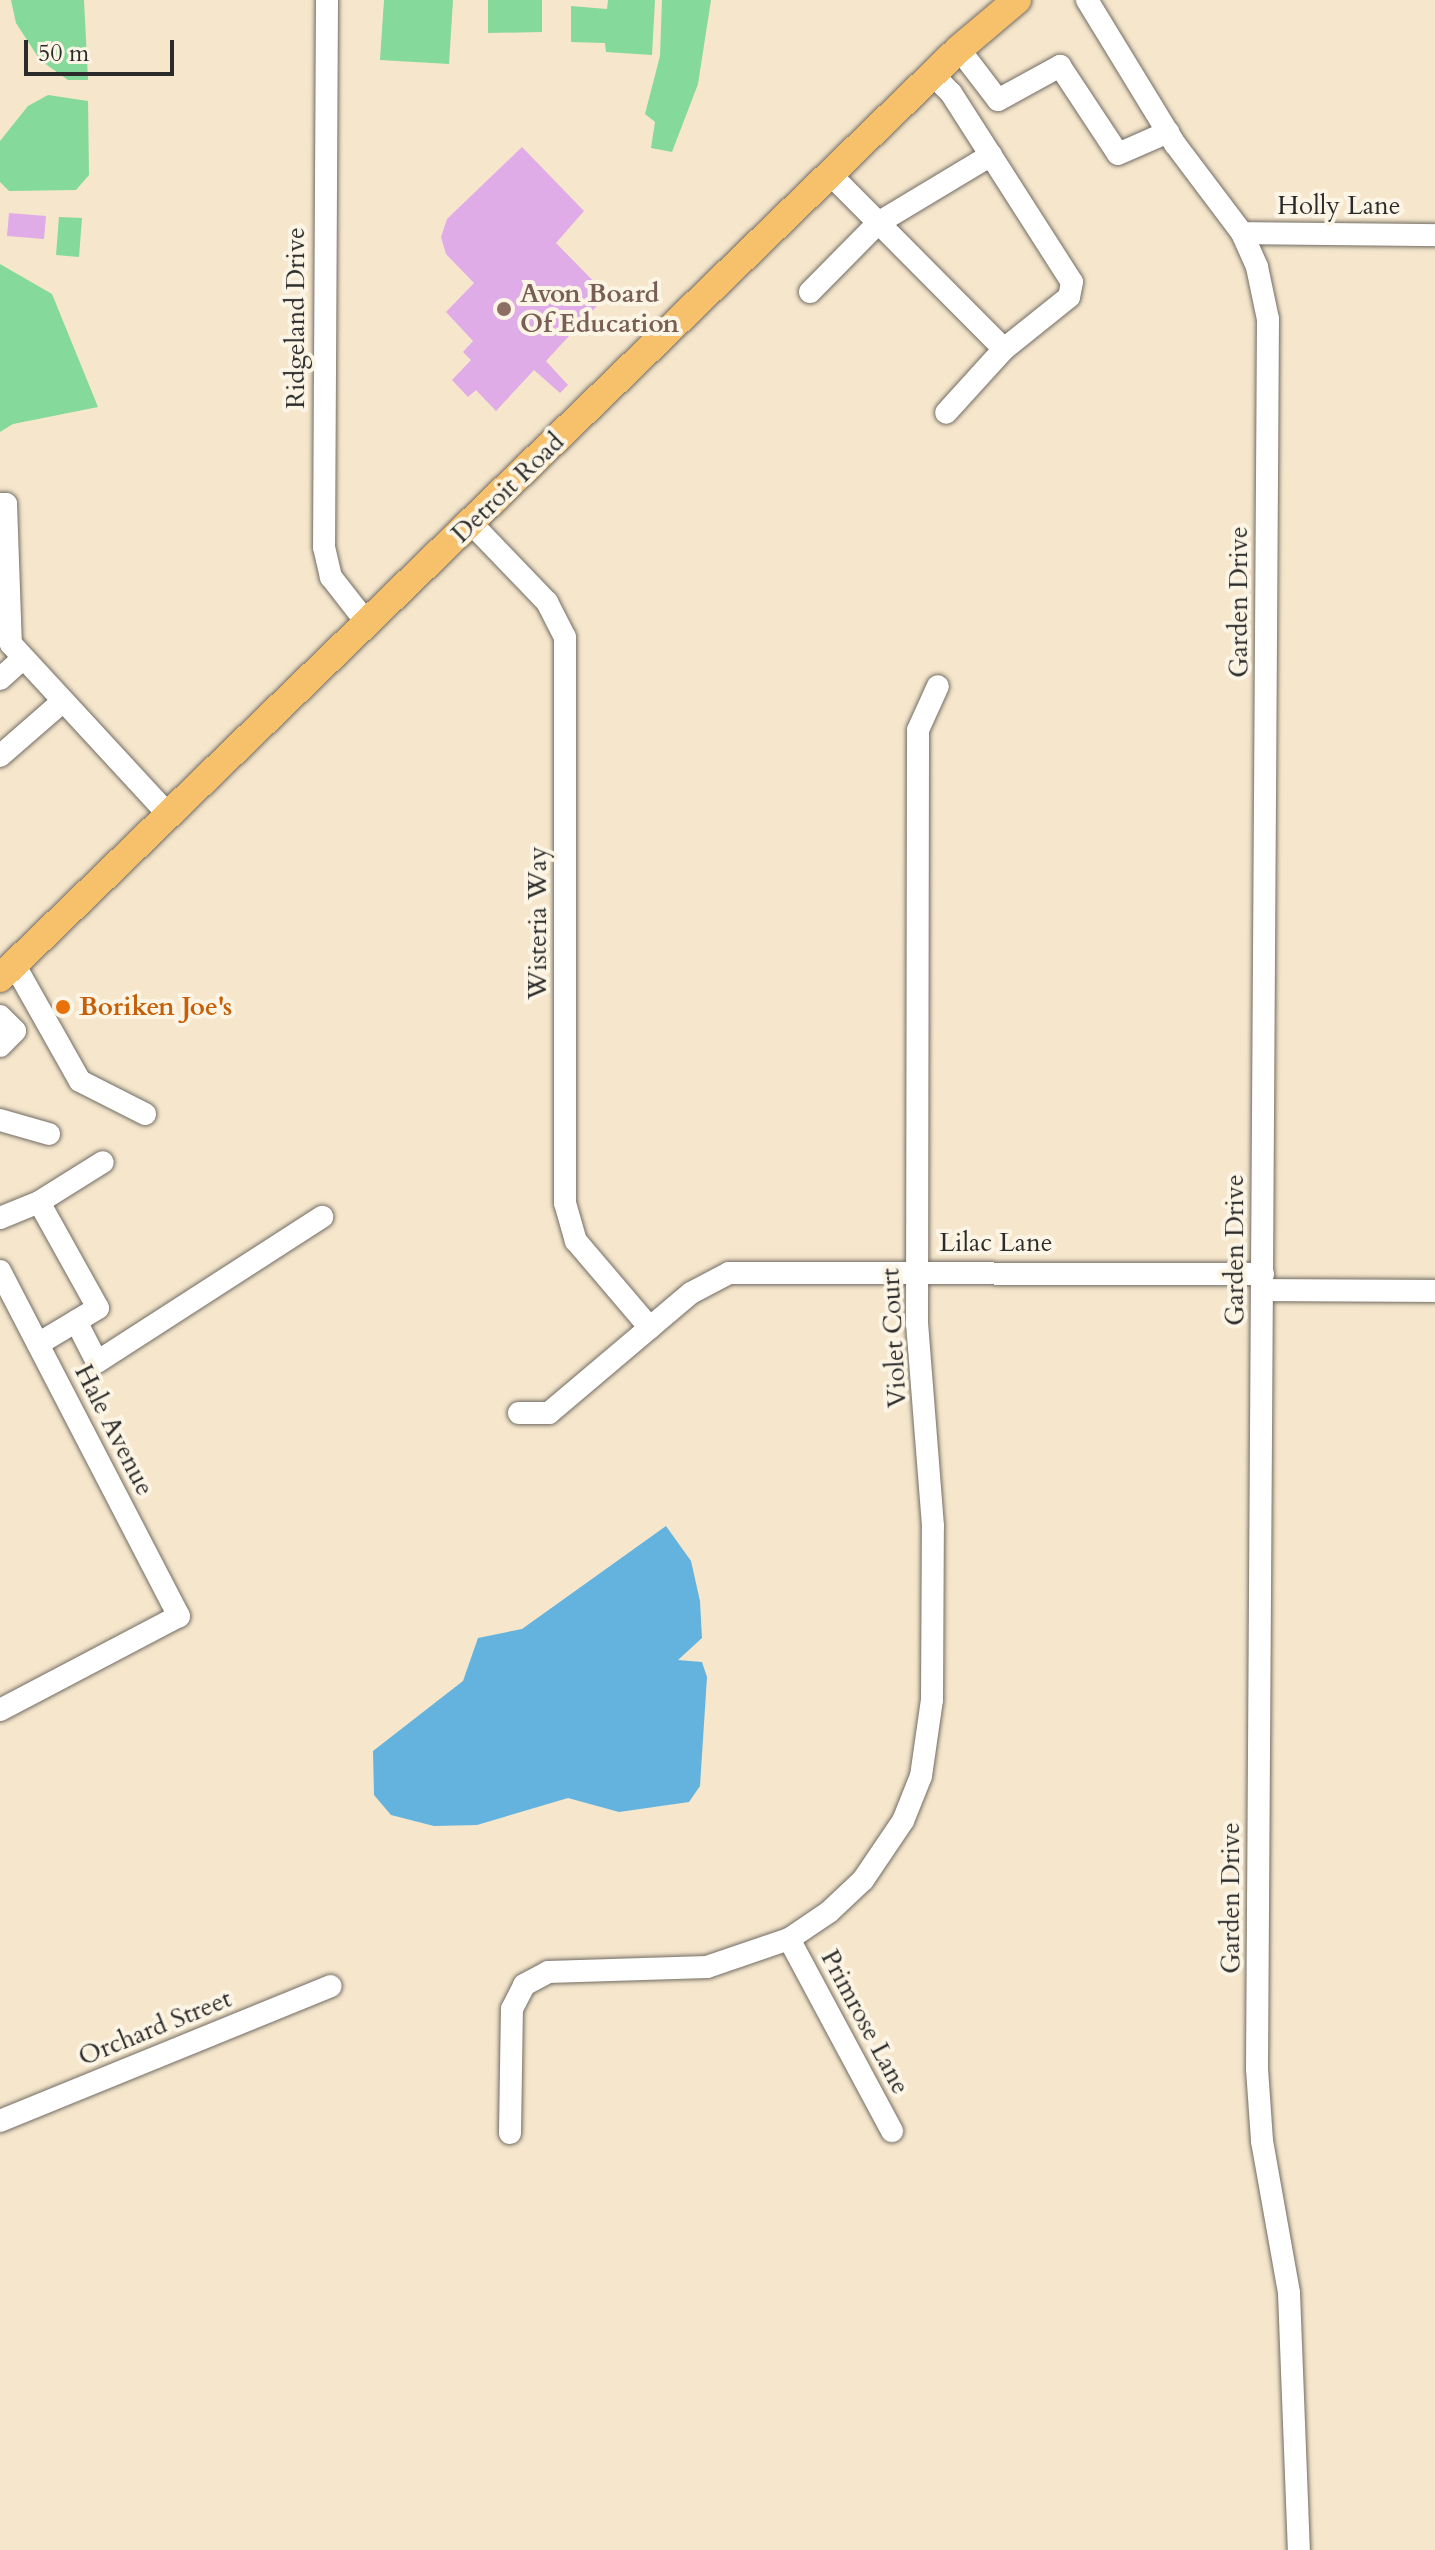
<!DOCTYPE html>
<html>
<head>
<meta charset="utf-8">
<style>
	body { margin:0 }
	#map { position:relative; width:1435px; height:2550px; overflow:hidden; background:#f5e6cc; font-family:Cardo,serif }
	div>[style] { position:absolute }
	.green>* { inset:0; background:#85d99b }
	.water>* { inset:0; background:#64b3df }
	.building>* { inset:0; background:#e0ace8 }
	.roads { filter:drop-shadow(0 0 2px #726c63) drop-shadow(0 0 2px #726c63) }
	.minor>* { height:22px; margin:-11px; padding:0 11px; transform-origin:11px; border-radius:11px; background:#fff }
	.major>* { height:28px; margin:-14px; padding:0 14px; transform-origin:14px; border-radius:14px; background:#f7c06b }
	.dots>* { width:22px; height:22px; translate:-50% -50%; box-sizing:border-box; border:4px solid #fcf5e5; border-radius:50% }
	span { translate:-50% -50%; white-space:nowrap; text-align:center; line-height:1.15; -webkit-text-stroke:8px #fcf5e5; paint-order:stroke }
	.street-label { font-size:26px; color:#2b2b2b }
	.education-label { font-size:26px; color:#785e54; font-weight:700 }
	.left { translate:0 -50%; text-align:left }
	.food-label { font-size:26px; color:#c56008; font-weight:700 }
	.scale { position:absolute; left:24px; top:40px; width:150px; height:36px; box-sizing:border-box; border:4px solid #2b2b2b; border-top:0; padding-left:10px; font-size:24px; line-height:28px; white-space:nowrap; color:#2b2b2b; -webkit-text-stroke:6px #fcf5e5; paint-order:stroke }
</style>
</head>
<body>
<div id="map">
	<div class="green">
		<div style="clip-path:polygon(11px 0,84px 0,88px 80px,68px 80px,40px 60px,16px 23px)"></div>
		<div style="clip-path:polygon(384px 0,453px 0,449px 64px,380px 60px)"></div>
		<div style="clip-path:polygon(488px 0,542px 0,542px 32px,488px 33px)"></div>
		<div style="clip-path:polygon(608px 0,655px 0,652px 55px,606px 52px,605px 43px,571px 42px,571px 6px,607px 9px)"></div>
		<div style="clip-path:polygon(662px 0,711px 0,698px 84px,672px 152px,651px 148px,655px 122px,645px 114px,660px 56px)"></div>
		<div style="clip-path:polygon(48px 95px,88px 101px,89px 175px,76px 190px,9px 191px,0 182px,0 141px,28px 106px)"></div>
		<div style="clip-path:polygon(59px 217px,82px 218px,79px 257px,56px 255px)"></div>
		<div style="clip-path:polygon(0 264px,52px 294px,98px 407px,13px 424px,0 432px)"></div>
	</div>
	<div class="water">
		<div style="clip-path:polygon(666px 1526px,691px 1561px,700px 1601px,702px 1638px,678px 1660px,702px 1662px,707px 1677px,700px 1786px,689px 1802px,619px 1812px,568px 1798px,477px 1825px,434px 1826px,391px 1815px,374px 1795px,373px 1751px,463px 1681px,478px 1638px,522px 1629px)"></div>
	</div>
	<div class="building">
		<div style="clip-path:polygon(522px 147px,584px 211px,556px 243px,607px 295px,546px 361px,568px 385px,560px 393px,534px 370px,496px 411px,476px 390px,468px 397px,452px 380px,471px 360px,463px 352px,473px 341px,446px 312px,474px 283px,446px 254px,441px 237px,447px 219px)"></div>
		<div style="clip-path:polygon(9px 213px,46px 216px,44px 239px,7px 236px)"></div>
	</div>
	<div class="roads">
		<div class="minor">
			<div style="left:327px;top:0;width:547px;rotate:90.31deg"></div>
			<div style="left:324px;top:547px;width:31px;rotate:77deg"></div>
			<div style="left:331px;top:577px;width:58px;rotate:52deg"></div>
			<div style="left:1087px;top:0;width:169px;rotate:58.6deg"></div>
			<div style="left:1175px;top:144px;width:111px;rotate:53deg"></div>
			<div style="left:1242px;top:233px;width:37px;rotate:66deg"></div>
			<div style="left:1257px;top:267px;width:53px;rotate:78.1deg"></div>
			<div style="left:1268px;top:319px;width:1750px;rotate:90.36deg"></div>
			<div style="left:1257px;top:2069px;width:72px;rotate:86deg"></div>
			<div style="left:1262px;top:2141px;width:154px;rotate:79.9deg"></div>
			<div style="left:1289px;top:2293px;width:257px;rotate:87.8deg"></div>
			<div style="left:959px;top:49px;width:64px;rotate:52.6deg"></div>
			<div style="left:998px;top:100px;width:71px;rotate:-28.7deg"></div>
			<div style="left:1060px;top:66px;width:105px;rotate:56.6deg"></div>
			<div style="left:1118px;top:154px;width:55px;rotate:-23.7deg"></div>
			<div style="left:933px;top:75px;width:25px;rotate:45deg"></div>
			<div style="left:951px;top:93px;width:224px;rotate:57.4deg"></div>
			<div style="left:1072px;top:282px;width:15px;rotate:101deg"></div>
			<div style="left:1069px;top:297px;width:83px;rotate:141.3deg"></div>
			<div style="left:1004px;top:349px;width:86px;rotate:132.2deg"></div>
			<div style="left:831px;top:175px;width:245px;rotate:45.2deg"></div>
			<div style="left:1242px;top:233px;width:193px;rotate:0.6deg"></div>
			<div style="left:810px;top:292px;width:97px;rotate:-45.4deg"></div>
			<div style="left:878px;top:223px;width:132px;rotate:-31deg"></div>
			<div style="left:0;top:504px;width:6px"></div>
			<div style="left:6px;top:504px;width:140px;rotate:88deg"></div>
			<div style="left:11px;top:644px;width:233px;rotate:47.3deg"></div>
			<div style="left:471px;top:523px;width:110px;rotate:46.1deg"></div>
			<div style="left:547px;top:602px;width:39px;rotate:63deg"></div>
			<div style="left:565px;top:637px;width:566px;rotate:90deg"></div>
			<div style="left:565px;top:1203px;width:40px;rotate:74deg"></div>
			<div style="left:576px;top:1241px;width:114px;rotate:49.6deg"></div>
			<div style="left:0;top:679px;width:31px;rotate:-42deg"></div>
			<div style="left:0;top:756px;width:82px;rotate:-41.1deg"></div>
			<div style="left:14px;top:964px;width:134px;rotate:60.6deg"></div>
			<div style="left:80px;top:1081px;width:73px;rotate:26.9deg"></div>
			<div style="left:0;top:1016px;width:21px;rotate:45deg"></div>
			<div style="left:15px;top:1031px;width:21px;rotate:135deg"></div>
			<div style="left:0;top:1120px;width:51px;rotate:15.9deg"></div>
			<div style="left:0;top:1218px;width:42px;rotate:-22.3deg"></div>
			<div style="left:39px;top:1202px;width:75px;rotate:-32deg"></div>
			<div style="left:0;top:1271px;width:389px;rotate:62.6deg"></div>
			<div style="left:179px;top:1616px;width:202px;rotate:152.3deg"></div>
			<div style="left:1263px;top:1290px;width:172px;rotate:0.3deg"></div>
			<div style="left:76px;top:1321px;width:46px;rotate:62.9deg"></div>
			<div style="left:97px;top:1362px;width:268px;rotate:-32.8deg"></div>
			<div style="left:38px;top:1344px;width:70px;rotate:-31deg"></div>
			<div style="left:98px;top:1308px;width:121px;rotate:-119.1deg"></div>
			<div style="left:519px;top:1413px;width:30px"></div>
			<div style="left:549px;top:1413px;width:186px;rotate:-40.2deg"></div>
			<div style="left:691px;top:1293px;width:43px;rotate:-27.8deg"></div>
			<div style="left:729px;top:1273px;width:534px;rotate:0.11deg"></div>
			<div style="left:789px;top:1939px;width:218px;rotate:61.8deg"></div>
			<div style="left:0;top:2121px;width:357px;rotate:-22.2deg"></div>
			<div style="left:510px;top:2133px;width:124px;rotate:-89.1deg"></div>
			<div style="left:512px;top:2009px;width:27px;rotate:-63deg"></div>
			<div style="left:524px;top:1985px;width:27px;rotate:-28deg"></div>
			<div style="left:548px;top:1972px;width:159px;rotate:-1.8deg"></div>
			<div style="left:707px;top:1967px;width:87px;rotate:-18.9deg"></div>
			<div style="left:789px;top:1939px;width:48px;rotate:-34deg"></div>
			<div style="left:829px;top:1912px;width:47px;rotate:-43.3deg"></div>
			<div style="left:863px;top:1880px;width:71px;rotate:-55.9deg"></div>
			<div style="left:903px;top:1821px;width:48px;rotate:-68.2deg"></div>
			<div style="left:921px;top:1776px;width:77px;rotate:-81.8deg"></div>
			<div style="left:932px;top:1700px;width:174px;rotate:-89.7deg"></div>
			<div style="left:933px;top:1526px;width:203px;rotate:-94.5deg"></div>
			<div style="left:917px;top:1324px;width:594px;rotate:-89.9deg"></div>
			<div style="left:918px;top:730px;width:48px;rotate:-65.6deg"></div>
		</div>
		<div class="major">
			<div style="left:0;top:978px;width:1335px;rotate:-44.09deg"></div>
			<div style="left:959px;top:49px;width:76px;rotate:-40.2deg"></div>
		</div>
	</div>
	<div class="dots">
		<div style="left:504px;top:309px;background:#8d6e63"></div>
		<div style="left:63px;top:1007px;background:#e8710a"></div>
	</div>
	<div class="street-label">
		<span style="left:1339px;top:206px">Holly Lane</span>
		<span style="left:296px;top:318px;rotate:-90deg">Ridgeland Drive</span>
		<span style="left:508px;top:488px;rotate:-44deg">Detroit Road</span>
		<span style="left:1239px;top:602px;rotate:-90deg">Garden Drive</span>
		<span style="left:538px;top:923px;rotate:-90deg">Wisteria Way</span>
		<span style="left:996px;top:1243px">Lilac Lane</span>
		<span style="left:1235px;top:1250px;rotate:-90deg">Garden Drive</span>
		<span style="left:894px;top:1338px;rotate:-93deg">Violet Court</span>
		<span style="left:114px;top:1430px;rotate:63deg">Hale Avenue</span>
		<span style="left:1231px;top:1898px;rotate:-90deg">Garden Drive</span>
		<span style="left:865px;top:2022px;rotate:62deg">Primrose Lane</span>
		<span style="left:155px;top:2028px;rotate:-22deg">Orchard Street</span>
	</div>
	<div class="education-label">
		<span class="left" style="left:520px;top:309px">Avon Board<br>Of Education</span>
	</div>
	<div class="food-label">
		<span class="left" style="left:79px;top:1007px">Boriken Joe's</span>
	</div>
	<div class="scale">50 m</div>
</div>
</body>
</html>
